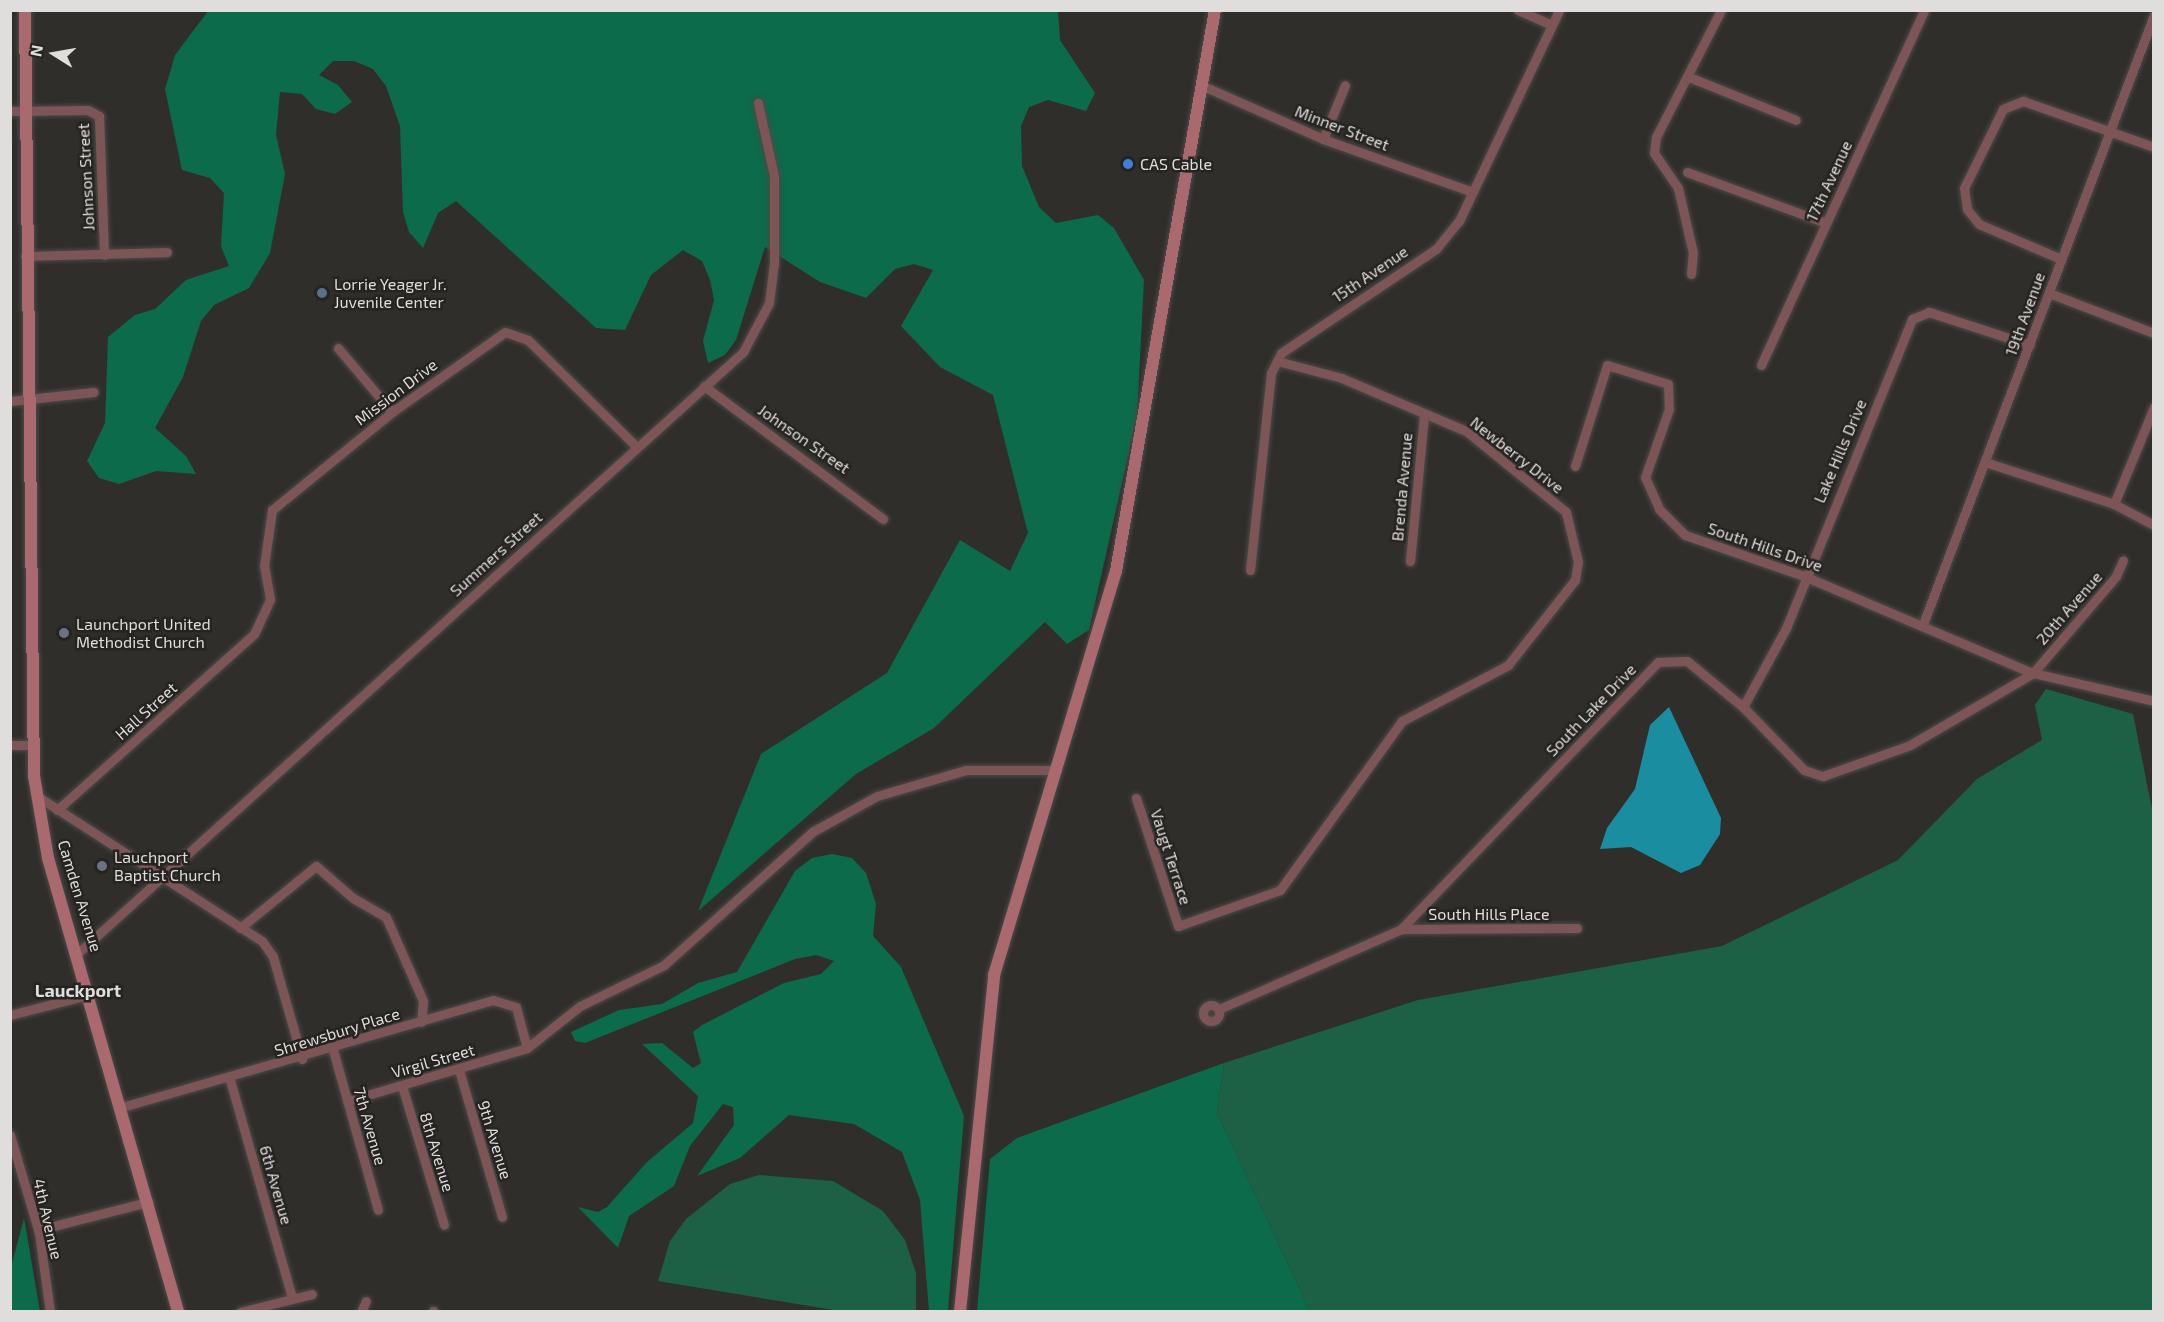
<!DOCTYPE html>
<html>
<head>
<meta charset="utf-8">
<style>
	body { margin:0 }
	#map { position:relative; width:2164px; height:1322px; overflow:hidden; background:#302e2b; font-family:"Exo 2",sans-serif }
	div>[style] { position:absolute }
	.green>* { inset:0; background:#1c6146 }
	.forest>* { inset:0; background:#0c6b4a }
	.water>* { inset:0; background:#1b8da0 }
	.roads { filter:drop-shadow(0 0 2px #4c4a47) drop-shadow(0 0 2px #4c4a47) }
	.street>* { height:9px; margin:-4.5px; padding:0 4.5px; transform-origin:4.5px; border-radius:4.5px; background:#7e5557 }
	.street>.ring { margin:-4.5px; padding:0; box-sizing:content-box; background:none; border:9px solid #7e5557; border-radius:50% }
	.secondary>* { height:12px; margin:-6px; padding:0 6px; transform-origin:6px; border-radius:6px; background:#aa696e }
	.dots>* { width:16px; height:16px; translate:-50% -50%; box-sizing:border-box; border:3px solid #262421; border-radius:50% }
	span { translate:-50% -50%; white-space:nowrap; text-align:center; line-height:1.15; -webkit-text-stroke:5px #262421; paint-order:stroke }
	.street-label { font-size:16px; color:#dfdedc }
	.poi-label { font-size:16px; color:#dfdedc }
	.left { translate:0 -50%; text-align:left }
	.neighbourhood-label { font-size:18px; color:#dfdedc; font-weight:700 }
	.frame { position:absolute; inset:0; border:12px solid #dfdedc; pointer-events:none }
	.north { position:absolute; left:24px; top:24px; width:60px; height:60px; -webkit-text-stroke:4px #262421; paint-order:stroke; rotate:281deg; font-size:16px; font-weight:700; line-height:24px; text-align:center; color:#dfdedc }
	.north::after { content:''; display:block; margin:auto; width:21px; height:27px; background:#dfdedc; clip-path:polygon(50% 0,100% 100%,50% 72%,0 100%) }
</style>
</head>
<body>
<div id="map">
	<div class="green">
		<div style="clip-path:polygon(2046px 689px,2133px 714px,2154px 819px,2153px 1311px,1310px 1311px,1217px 1113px,1224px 1063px,1418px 1000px,1722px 946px,1898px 860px,1977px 779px,2042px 740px,2035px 705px)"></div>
		<div style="clip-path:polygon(759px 1175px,833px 1181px,883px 1211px,905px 1240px,916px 1273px,916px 1311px,840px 1311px,658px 1281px,670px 1241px,686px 1219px,730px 1184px)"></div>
	</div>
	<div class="forest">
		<div style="clip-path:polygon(208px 11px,1058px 11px,1060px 40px,1095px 93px,1086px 111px,1048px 100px,1029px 107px,1021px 126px,1022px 166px,1039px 207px,1056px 223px,1098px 215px,1114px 228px,1144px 280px,1137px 416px,1089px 630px,1067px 644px,1045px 622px,934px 728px,856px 774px,698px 911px,761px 754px,887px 673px,960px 540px,1010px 571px,1028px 533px,993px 395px,940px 367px,901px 326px,933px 270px,914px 264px,895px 269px,866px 298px,820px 282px,765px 247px,736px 340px,725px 355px,708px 363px,703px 341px,714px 300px,710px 280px,702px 261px,683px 250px,651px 275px,625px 330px,596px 328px,456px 201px,438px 213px,423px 248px,409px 232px,403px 212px,400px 126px,386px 86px,373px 69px,354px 61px,333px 61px,319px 75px,338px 85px,352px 102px,335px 114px,316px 109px,302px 94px,280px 92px,276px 135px,285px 174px,270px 253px,249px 288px,214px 305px,201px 321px,183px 377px,155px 428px,186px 456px,196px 474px,156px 471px,119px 484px,99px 478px,87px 461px,105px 423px,108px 337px,135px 315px,155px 309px,186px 280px,229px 266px,221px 246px,224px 193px,210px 178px,182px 170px,165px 89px,175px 55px)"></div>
		<div style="clip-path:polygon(832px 854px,852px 858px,866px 873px,876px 904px,873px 936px,901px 967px,964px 1116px,948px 1311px,929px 1311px,920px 1200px,902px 1152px,854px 1124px,789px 1115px,740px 1158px,697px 1176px,734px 1125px,733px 1107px,723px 1104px,690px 1146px,674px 1186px,629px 1216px,618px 1248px,578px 1207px,598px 1212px,607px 1207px,647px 1162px,693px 1123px,698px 1096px,642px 1044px,662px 1043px,693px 1068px,701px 1063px,693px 1032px,702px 1025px,784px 983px,821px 974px,834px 961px,816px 955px,795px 959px,585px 1043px,575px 1041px,571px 1032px,619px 1010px,662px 1004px,698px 983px,737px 972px,795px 871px,812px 858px)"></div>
		<div style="clip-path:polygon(1224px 1063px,1217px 1113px,1310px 1311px,977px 1311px,990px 1159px,1017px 1138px)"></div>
		<div style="clip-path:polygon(24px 1218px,40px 1311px,11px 1311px,11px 1267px)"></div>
	</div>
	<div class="water">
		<div style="clip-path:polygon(1669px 707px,1721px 818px,1720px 834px,1700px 865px,1681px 873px,1631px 847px,1600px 849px,1607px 828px,1635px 789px,1650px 725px)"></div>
	</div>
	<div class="roads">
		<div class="street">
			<div style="left:1518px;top:10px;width:36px;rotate:24deg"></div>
			<div style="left:1689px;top:77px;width:115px;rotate:21.9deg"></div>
			<div style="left:1203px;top:86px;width:131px;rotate:23.8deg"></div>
			<div style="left:1323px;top:139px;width:159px;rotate:19.5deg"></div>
			<div style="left:10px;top:111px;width:78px;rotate:-0.7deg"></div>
			<div style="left:88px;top:110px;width:13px;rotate:29deg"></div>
			<div style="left:99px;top:116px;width:139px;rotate:87.9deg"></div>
			<div style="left:1323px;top:139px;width:58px;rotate:-67.8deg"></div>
			<div style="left:1687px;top:172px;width:148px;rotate:20.1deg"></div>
			<div style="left:25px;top:256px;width:142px;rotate:-1.6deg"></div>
			<div style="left:2061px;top:259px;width:89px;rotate:-156.9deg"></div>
			<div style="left:1979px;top:224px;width:19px;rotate:-129deg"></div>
			<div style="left:1967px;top:209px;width:21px;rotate:-98deg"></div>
			<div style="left:1964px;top:188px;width:88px;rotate:-63.7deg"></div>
			<div style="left:2003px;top:109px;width:22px;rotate:-22deg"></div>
			<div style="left:2023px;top:101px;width:139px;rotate:19.3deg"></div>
			<div style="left:1691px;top:274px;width:21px;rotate:-85deg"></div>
			<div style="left:1693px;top:253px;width:67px;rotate:-103deg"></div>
			<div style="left:1678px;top:188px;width:42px;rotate:-124.4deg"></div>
			<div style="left:1654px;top:153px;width:16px;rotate:-83deg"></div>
			<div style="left:1656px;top:137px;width:143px;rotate:-62.9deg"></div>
			<div style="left:2049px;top:293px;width:112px;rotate:20.9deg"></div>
			<div style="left:338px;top:348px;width:84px;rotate:49.8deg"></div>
			<div style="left:1761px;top:365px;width:391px;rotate:-65.3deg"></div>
			<div style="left:704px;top:386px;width:223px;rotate:36.6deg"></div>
			<div style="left:10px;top:401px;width:84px;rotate:-6.1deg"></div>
			<div style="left:1985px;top:462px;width:136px;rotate:18deg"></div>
			<div style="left:2114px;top:504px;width:45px;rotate:27.7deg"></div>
			<div style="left:1575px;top:466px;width:106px;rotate:-72.4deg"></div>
			<div style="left:1607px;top:365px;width:64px;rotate:17.3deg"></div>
			<div style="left:1668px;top:384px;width:25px;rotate:88deg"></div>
			<div style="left:1669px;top:409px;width:72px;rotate:109.4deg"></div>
			<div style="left:1645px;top:477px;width:35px;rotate:66deg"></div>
			<div style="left:1659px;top:509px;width:37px;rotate:45deg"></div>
			<div style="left:1685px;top:535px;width:126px;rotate:19deg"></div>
			<div style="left:1804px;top:576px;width:249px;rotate:23deg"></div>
			<div style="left:2033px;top:673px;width:124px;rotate:13deg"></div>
			<div style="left:2114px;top:504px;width:105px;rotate:-67.6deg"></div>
			<div style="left:1410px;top:561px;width:147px;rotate:-84.5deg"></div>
			<div style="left:1250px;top:570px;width:198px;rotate:-83.9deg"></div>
			<div style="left:1271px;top:373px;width:22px;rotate:-63deg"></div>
			<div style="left:1281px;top:353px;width:187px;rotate:-33.9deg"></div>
			<div style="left:1436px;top:249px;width:36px;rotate:-51deg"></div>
			<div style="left:1459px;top:221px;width:233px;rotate:-64.6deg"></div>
			<div style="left:1923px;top:624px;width:651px;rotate:-69.23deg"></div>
			<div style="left:1743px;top:707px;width:90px;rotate:-61.4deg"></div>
			<div style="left:1786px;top:628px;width:334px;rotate:-67.8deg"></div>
			<div style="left:1912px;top:319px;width:18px;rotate:-22deg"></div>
			<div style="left:1929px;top:312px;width:106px;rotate:18.1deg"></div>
			<div style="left:10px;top:745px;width:23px"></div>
			<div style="left:37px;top:796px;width:268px;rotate:32.8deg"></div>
			<div style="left:262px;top:941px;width:19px;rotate:55deg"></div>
			<div style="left:273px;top:957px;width:106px;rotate:74.1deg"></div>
			<div style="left:1136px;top:798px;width:135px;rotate:71.8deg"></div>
			<div style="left:1178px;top:926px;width:108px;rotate:-19.4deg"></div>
			<div style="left:1280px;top:890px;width:208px;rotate:-54.2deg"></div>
			<div style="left:1402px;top:721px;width:120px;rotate:-27.8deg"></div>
			<div style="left:1508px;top:665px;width:108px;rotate:-51.8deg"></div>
			<div style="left:1575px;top:580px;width:18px;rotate:-81deg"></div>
			<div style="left:1578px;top:562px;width:51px;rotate:-103.5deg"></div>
			<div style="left:1566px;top:512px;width:129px;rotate:-141deg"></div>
			<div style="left:1466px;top:431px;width:135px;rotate:-156.9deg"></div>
			<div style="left:1342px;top:378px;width:67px;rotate:-165.3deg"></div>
			<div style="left:57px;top:810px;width:264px;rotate:-41.8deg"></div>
			<div style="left:254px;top:634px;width:38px;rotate:-65deg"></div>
			<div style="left:270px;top:599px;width:34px;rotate:-100deg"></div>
			<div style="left:264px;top:566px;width:57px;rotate:-81.9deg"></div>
			<div style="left:272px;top:510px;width:155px;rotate:-39.2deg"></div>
			<div style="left:392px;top:412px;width:138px;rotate:-35.3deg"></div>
			<div style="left:505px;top:332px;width:24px;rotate:19deg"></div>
			<div style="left:528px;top:340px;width:151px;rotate:44.5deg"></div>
			<div style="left:240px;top:928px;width:98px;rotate:-39.2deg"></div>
			<div style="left:316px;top:866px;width:49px;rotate:40.9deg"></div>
			<div style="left:353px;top:898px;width:38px;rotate:30deg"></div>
			<div style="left:386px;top:917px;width:92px;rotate:66.2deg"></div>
			<div style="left:423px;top:1001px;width:21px;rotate:95deg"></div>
			<div style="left:1401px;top:929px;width:176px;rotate:-0.3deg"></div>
			<div style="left:79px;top:952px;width:895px;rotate:-42.1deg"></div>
			<div style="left:743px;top:352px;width:55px;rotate:-62deg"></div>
			<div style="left:769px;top:303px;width:38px;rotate:-83deg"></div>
			<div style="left:774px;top:265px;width:89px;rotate:-90deg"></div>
			<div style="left:774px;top:176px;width:75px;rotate:-102.4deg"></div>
			<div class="ring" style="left:1203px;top:1005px;width:7px;height:7px"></div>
			<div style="left:1219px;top:1009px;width:199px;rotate:-23.7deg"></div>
			<div style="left:1401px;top:929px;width:371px;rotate:-46.1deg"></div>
			<div style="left:1658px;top:662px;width:29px;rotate:-2deg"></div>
			<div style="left:1687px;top:661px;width:72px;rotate:39.4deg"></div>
			<div style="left:1743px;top:707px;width:88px;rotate:45.9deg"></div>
			<div style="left:1804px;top:770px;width:20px;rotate:18deg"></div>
			<div style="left:1823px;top:776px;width:92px;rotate:-19.6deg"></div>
			<div style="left:1910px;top:745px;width:143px;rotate:-30.3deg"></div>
			<div style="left:2033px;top:673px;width:128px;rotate:-49.4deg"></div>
			<div style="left:2116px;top:576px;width:17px;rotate:-66deg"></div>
			<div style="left:10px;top:1015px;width:84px;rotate:-14.5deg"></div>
			<div style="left:333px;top:1050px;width:166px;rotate:74.3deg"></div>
			<div style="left:459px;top:1070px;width:153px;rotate:73.7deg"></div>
			<div style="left:230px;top:1080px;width:227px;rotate:74.1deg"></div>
			<div style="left:402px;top:1086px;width:145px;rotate:73.2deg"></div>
			<div style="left:347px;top:1101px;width:188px;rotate:-16.4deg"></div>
			<div style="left:527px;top:1048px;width:68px;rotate:-38.4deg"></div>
			<div style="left:580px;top:1006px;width:93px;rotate:-26deg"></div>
			<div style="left:664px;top:965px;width:199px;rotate:-41.9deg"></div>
			<div style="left:812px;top:832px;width:74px;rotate:-29deg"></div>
			<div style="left:877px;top:796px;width:93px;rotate:-16.3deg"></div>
			<div style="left:966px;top:770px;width:91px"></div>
			<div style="left:122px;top:1107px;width:386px;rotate:-16.1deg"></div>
			<div style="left:493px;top:1000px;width:24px;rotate:17deg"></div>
			<div style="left:516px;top:1007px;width:42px;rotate:75deg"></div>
			<div style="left:10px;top:1135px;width:102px;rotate:73.5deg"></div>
			<div style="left:39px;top:1233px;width:80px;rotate:82.1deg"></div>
			<div style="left:38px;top:1230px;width:114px;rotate:-14.3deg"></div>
			<div style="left:240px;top:1312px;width:74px;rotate:-14deg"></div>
			<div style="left:361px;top:1312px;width:12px;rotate:-66deg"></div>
			<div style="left:433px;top:1312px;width:1px;rotate:-90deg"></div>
		</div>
		<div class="secondary">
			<div style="left:25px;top:10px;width:766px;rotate:89.33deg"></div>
			<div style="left:34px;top:776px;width:83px;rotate:80.3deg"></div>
			<div style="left:48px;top:858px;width:472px;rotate:74deg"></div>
			<div style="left:960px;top:1312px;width:339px;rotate:-84.2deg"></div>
			<div style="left:994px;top:975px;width:422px;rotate:-73.2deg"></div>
			<div style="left:1116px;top:571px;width:570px;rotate:-79.99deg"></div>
		</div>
	</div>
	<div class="dots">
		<div style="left:1128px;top:164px;background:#3f7fe0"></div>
		<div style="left:322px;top:293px;background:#5c6f8a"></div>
		<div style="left:64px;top:633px;background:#6b7280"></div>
		<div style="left:102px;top:866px;background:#6b7280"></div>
	</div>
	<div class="street-label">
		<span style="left:1342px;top:128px;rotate:21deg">Minner Street</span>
		<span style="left:86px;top:177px;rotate:-93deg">Johnson Street</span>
		<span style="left:1829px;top:181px;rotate:-65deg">17th Avenue</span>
		<span style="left:1370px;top:274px;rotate:-34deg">15th Avenue</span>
		<span style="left:2025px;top:314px;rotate:-70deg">19th Avenue</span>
		<span style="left:396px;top:392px;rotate:-37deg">Mission Drive</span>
		<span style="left:804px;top:439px;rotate:35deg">Johnson Street</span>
		<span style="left:1840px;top:451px;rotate:-67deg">Lake Hills Drive</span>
		<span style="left:1517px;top:455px;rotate:38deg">Newberry Drive</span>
		<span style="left:1402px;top:487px;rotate:-85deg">Brenda Avenue</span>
		<span style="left:1765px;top:547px;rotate:19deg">South Hills Drive</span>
		<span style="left:496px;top:554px;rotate:-42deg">Summers Street</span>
		<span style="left:2069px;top:608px;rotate:-49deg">20th Avenue</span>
		<span style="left:1591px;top:710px;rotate:-46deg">South Lake Drive</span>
		<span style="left:146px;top:711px;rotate:-42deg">Hall Street</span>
		<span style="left:1171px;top:857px;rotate:72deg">Vaugt Terrace</span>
		<span style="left:80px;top:896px;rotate:73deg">Camden Avenue</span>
		<span style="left:1489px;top:914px">South Hills Place</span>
		<span style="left:337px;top:1032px;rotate:-17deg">Shrewsbury Place</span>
		<span style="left:433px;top:1061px;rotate:-16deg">Virgil Street</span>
		<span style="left:370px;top:1126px;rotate:74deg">7th Avenue</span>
		<span style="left:495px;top:1140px;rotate:73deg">9th Avenue</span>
		<span style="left:437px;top:1152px;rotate:73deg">8th Avenue</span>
		<span style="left:276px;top:1185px;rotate:74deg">6th Avenue</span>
		<span style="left:48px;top:1219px;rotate:77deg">4th Avenue</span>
	</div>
	<div class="poi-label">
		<span class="left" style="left:1140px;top:164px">CAS Cable</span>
		<span class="left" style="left:334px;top:293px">Lorrie Yeager Jr.<br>Juvenile Center</span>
		<span class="left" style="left:76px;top:633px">Launchport United<br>Methodist Church</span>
		<span class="left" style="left:114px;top:866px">Lauchport<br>Baptist Church</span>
	</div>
	<div class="neighbourhood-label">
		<span style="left:78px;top:990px">Lauckport</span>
	</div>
	<div class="frame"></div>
	<div class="north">N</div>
</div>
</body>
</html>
